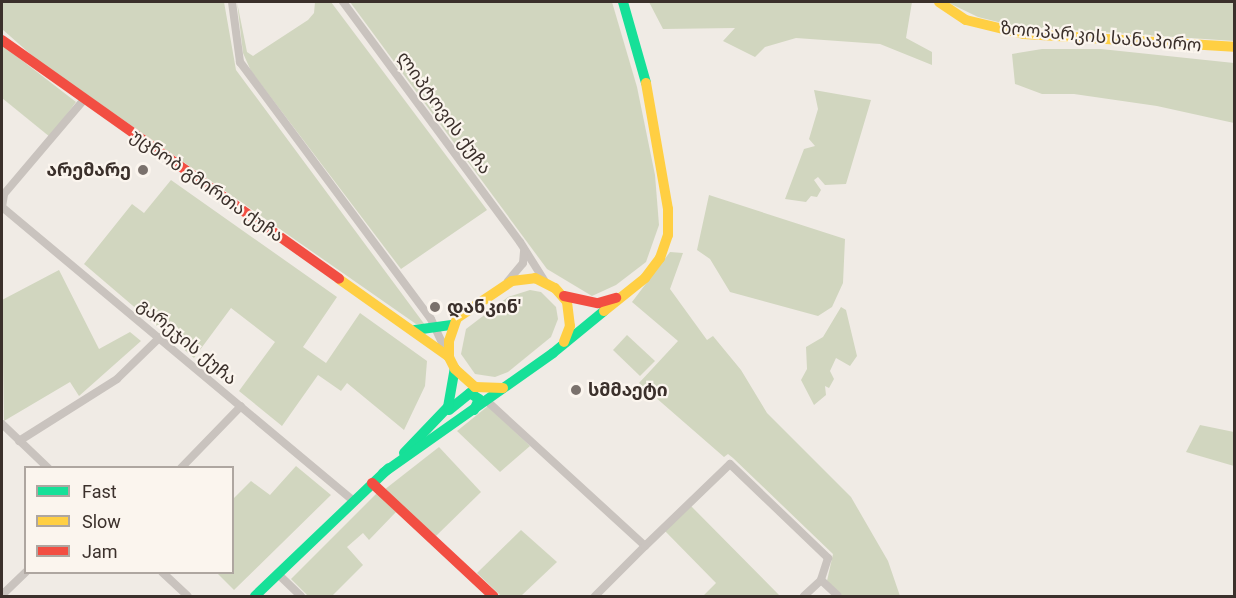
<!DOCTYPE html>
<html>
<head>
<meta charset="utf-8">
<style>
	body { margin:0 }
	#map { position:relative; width:1236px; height:598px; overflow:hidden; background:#f0ebe5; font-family:Roboto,"Noto Sans Georgian",sans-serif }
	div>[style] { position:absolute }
	.green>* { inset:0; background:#d1d6bf }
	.street>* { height:8px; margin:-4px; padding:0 4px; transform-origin:4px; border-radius:4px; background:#c9c3be }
	.fast>* { height:10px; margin:-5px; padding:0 5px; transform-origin:5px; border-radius:5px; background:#16e098 }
	.slow>* { height:10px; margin:-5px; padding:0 5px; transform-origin:5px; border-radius:5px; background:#ffcf43 }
	.jam>* { height:10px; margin:-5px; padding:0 5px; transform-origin:5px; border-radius:5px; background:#f24e42 }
	.dots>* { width:16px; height:16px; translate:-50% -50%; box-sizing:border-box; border:3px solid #fbf5ee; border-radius:50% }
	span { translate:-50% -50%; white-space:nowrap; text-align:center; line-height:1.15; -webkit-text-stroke:4.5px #fbf5ee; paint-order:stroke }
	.street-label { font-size:18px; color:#3b302b }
	.poi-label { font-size:18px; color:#3b302b; font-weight:700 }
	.right { translate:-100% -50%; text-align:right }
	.left { translate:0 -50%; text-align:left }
	.frame { position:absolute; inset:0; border:3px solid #3b302b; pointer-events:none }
	.legend { position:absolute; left:24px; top:466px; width:210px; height:108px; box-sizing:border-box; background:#fbf5ee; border:2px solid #aea6a0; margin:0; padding:8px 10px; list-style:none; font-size:18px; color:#3b302b }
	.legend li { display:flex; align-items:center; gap:12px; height:30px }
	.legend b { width:30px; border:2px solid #aea6a0 }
</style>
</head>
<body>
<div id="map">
	<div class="green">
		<div style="clip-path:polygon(2px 2px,224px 2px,236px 70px,425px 325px,416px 324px,36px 59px,2px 29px)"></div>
		<div style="clip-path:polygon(237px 2px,247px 52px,253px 56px,308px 20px,314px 13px,315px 2px,331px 2px,487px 210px,401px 269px,251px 71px,243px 53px)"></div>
		<div style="clip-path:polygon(350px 2px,612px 2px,637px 87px,655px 175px,659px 225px,646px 262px,616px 285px,592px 296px,547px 269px)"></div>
		<div style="clip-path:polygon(649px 2px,912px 2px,906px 38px,932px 52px,932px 65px,880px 44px,796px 38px,765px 47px,755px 57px,723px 41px,735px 28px,663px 29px)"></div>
		<div style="clip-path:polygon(947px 2px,1234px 2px,1234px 41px,1014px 26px,978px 17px)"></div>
		<div style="clip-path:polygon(2px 45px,76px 102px,50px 137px,2px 98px)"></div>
		<div style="clip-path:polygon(1042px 49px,1101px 49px,1234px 63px,1234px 123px,1157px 106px,1074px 94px,1042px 94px,1015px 84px,1012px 54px)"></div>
		<div style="clip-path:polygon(814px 90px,871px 100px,846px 184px,825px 185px,818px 177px,814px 180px,821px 190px,817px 197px,811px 196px,806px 202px,785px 199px,804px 149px,815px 146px,809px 139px,818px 109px)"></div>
		<div style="clip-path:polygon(171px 180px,337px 297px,303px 347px,326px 363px,360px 313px,427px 361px,425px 386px,404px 430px,347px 383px,341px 391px,318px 375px,282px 426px,239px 391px,275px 342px,231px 308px,194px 358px,84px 264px,132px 204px,144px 213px)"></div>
		<div style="clip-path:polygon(709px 195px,845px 239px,843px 283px,832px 307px,818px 316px,730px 292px,710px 259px,697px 250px)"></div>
		<div style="clip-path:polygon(670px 252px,683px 253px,670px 289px,707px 340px,713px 336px,741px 370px,767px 413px,851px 497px,888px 561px,900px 596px,843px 596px,827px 581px,833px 554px,733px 458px,728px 454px,724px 457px,639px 383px,678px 341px,632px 302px)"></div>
		<div style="clip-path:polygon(59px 270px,99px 349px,130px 332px,141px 341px,79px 396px,70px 382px,4px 421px,2px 300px)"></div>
		<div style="clip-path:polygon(530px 290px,541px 292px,556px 307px,558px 319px,551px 337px,508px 372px,495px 377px,475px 374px,461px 354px,466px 329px,508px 297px)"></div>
		<div style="clip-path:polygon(841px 307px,846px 310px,857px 356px,850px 366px,836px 358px,830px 371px,834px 379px,829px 388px,825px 386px,826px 395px,814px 405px,801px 380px,807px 369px,806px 347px,823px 337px)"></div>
		<div style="clip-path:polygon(627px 335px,655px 361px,640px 376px,613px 350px)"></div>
		<div style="clip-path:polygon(488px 406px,530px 446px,500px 472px,457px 431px)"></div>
		<div style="clip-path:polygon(1200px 425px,1234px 432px,1234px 466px,1186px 452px)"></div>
		<div style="clip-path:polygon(439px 447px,481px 492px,436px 536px,384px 490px)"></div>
		<div style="clip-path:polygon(296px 466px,331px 495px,234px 590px,217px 573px,232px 572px,233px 499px,251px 481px,270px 495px)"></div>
		<div style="clip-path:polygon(377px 493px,396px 512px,369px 540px,363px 533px,347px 547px,363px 565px,332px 596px,308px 596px,291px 579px)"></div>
		<div style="clip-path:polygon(691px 506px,780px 596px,703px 596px,716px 583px,665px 531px)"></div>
		<div style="clip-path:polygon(521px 530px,557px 562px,521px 596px,501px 596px,477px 573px)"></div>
	</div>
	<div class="street">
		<div style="left:232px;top:2px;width:61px;rotate:82.4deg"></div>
		<div style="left:240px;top:62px;width:320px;rotate:53.4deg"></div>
		<div style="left:431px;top:319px;width:38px;rotate:65deg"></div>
		<div style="left:343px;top:2px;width:298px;rotate:53.6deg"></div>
		<div style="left:520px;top:242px;width:45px;rotate:57.7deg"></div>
		<div style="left:2px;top:207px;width:457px;rotate:39.9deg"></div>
		<div style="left:2px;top:207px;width:13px;rotate:-81deg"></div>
		<div style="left:4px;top:194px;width:122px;rotate:-49.7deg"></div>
		<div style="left:508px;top:281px;width:23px;rotate:-50deg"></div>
		<div style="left:523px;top:263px;width:12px;rotate:-85deg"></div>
		<div style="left:488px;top:402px;width:213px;rotate:42.5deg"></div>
		<div style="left:645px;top:546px;width:71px;rotate:135deg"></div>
		<div style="left:2px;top:424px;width:64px;rotate:43.7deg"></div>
		<div style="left:19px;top:441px;width:116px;rotate:-32.3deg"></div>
		<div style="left:117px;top:379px;width:59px;rotate:-44.3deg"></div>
		<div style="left:181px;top:468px;width:86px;rotate:-45.9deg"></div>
		<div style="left:645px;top:546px;width:118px;rotate:-44deg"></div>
		<div style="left:730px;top:464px;width:136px;rotate:43.8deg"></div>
		<div style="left:828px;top:558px;width:23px;rotate:108deg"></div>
		<div style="left:821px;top:580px;width:23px;rotate:43deg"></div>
		<div style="left:162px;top:572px;width:35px;rotate:43deg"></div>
		<div style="left:278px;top:574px;width:32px;rotate:44deg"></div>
		<div style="left:2px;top:595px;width:33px;rotate:-44deg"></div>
		<div style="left:804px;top:596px;width:23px;rotate:-43deg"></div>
	</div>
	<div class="fast">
		<div style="left:623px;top:2px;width:84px;rotate:74.1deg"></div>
		<div style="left:415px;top:330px;width:37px;rotate:-8deg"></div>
		<div style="left:449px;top:410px;width:27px;rotate:-39deg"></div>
		<div style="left:470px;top:393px;width:11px;rotate:34deg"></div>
		<div style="left:479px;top:399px;width:12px;rotate:114deg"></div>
		<div style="left:404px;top:453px;width:64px;rotate:-46.3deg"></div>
		<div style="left:448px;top:407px;width:39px;rotate:-80deg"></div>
		<div style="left:383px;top:473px;width:208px;rotate:-35.2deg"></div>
		<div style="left:553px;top:353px;width:66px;rotate:-39.5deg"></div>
		<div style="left:255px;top:596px;width:185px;rotate:-43.7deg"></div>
	</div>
	<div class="slow">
		<div style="left:939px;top:2px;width:32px;rotate:34deg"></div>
		<div style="left:966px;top:20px;width:60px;rotate:13.6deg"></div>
		<div style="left:1024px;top:34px;width:210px;rotate:3.5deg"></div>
		<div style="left:339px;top:279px;width:135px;rotate:35.3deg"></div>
		<div style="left:604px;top:311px;width:53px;rotate:-38.8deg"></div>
		<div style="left:645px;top:278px;width:25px;rotate:-53deg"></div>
		<div style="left:660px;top:258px;width:24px;rotate:-71deg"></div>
		<div style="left:668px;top:235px;width:26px;rotate:-90deg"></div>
		<div style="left:668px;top:209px;width:128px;rotate:-99.9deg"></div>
		<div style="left:503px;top:388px;width:28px;rotate:-178deg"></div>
		<div style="left:475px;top:387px;width:27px;rotate:-138deg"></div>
		<div style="left:455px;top:369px;width:13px;rotate:-117deg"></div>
		<div style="left:449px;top:357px;width:16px;rotate:-90deg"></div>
		<div style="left:449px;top:341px;width:24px;rotate:-71deg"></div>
		<div style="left:457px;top:318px;width:66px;rotate:-33.9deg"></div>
		<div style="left:512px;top:281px;width:23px;rotate:-7deg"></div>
		<div style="left:535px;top:278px;width:22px;rotate:27deg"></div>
		<div style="left:555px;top:288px;width:18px;rotate:49deg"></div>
		<div style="left:567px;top:302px;width:24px;rotate:83deg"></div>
		<div style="left:570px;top:326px;width:17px;rotate:111deg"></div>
	</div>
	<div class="jam">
		<div style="left:2px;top:40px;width:413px;rotate:35.3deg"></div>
		<div style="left:564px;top:296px;width:35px;rotate:12deg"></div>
		<div style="left:598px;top:303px;width:19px;rotate:-16deg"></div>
		<div style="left:372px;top:483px;width:166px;rotate:43deg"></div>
	</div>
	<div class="dots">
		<div style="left:143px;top:170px;background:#7a716c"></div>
		<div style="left:435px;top:307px;background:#7a716c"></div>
		<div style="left:576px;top:390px;background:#7a716c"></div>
	</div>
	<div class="street-label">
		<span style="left:1101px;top:37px;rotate:5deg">ზოოპარკის სანაპირო</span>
		<span style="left:444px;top:113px;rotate:54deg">ლიპტოვის ქუჩა</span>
		<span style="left:207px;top:186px;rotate:35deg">უცნობ გმირთა ქუჩა</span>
		<span style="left:187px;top:342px;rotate:40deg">გარეჯის ქუჩა</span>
	</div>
	<div class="poi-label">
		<span class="right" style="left:131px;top:170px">არემარე</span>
		<span class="left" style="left:447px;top:307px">დანკინ'</span>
		<span class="left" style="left:588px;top:390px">სმმაეტი</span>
	</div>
	<div class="frame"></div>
	<ul class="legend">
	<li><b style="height:8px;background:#16e098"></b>Fast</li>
	<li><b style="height:8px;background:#ffcf43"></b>Slow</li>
	<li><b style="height:8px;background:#f24e42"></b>Jam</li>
	</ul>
</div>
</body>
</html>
